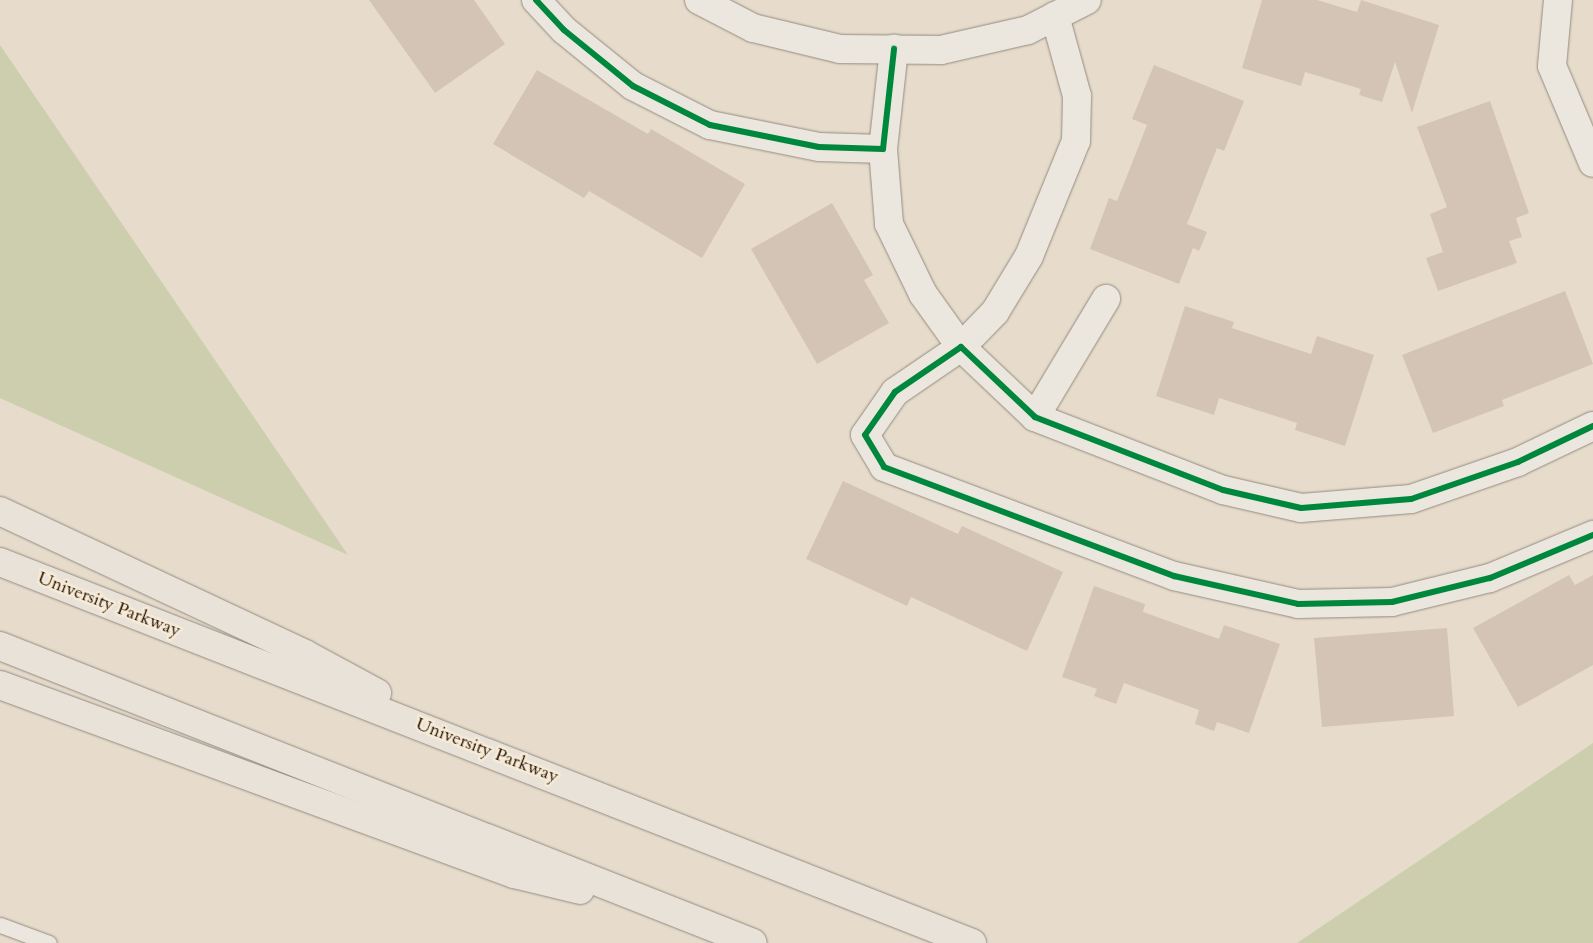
<!DOCTYPE html>
<html>
<head>
<meta charset="utf-8">
<style>
	body { margin:0 }
	#map { position:relative; width:1593px; height:943px; overflow:hidden; background:#e7dccb; font-family:Cardo,serif }
	div>[style] { position:absolute }
	.green>* { inset:0; background:#ccceae }
	.building>* { inset:0; background:#d4c4b5 }
	.roads { filter:drop-shadow(0 0 1px #938b80) drop-shadow(0 0 1px #938b80) }
	.service>* { height:15px; margin:-7.5px; padding:0 7.5px; transform-origin:7.5px; border-radius:7.5px; background:#ebe6de }
	.minor>* { height:28px; margin:-14px; padding:0 14px; transform-origin:14px; border-radius:14px; background:#ebe6de }
	.motorway>* { height:28px; margin:-14px; padding:0 14px; transform-origin:14px; border-radius:14px; background:#e8e2d8 }
	.cycleway>* { height:6px; margin:-3px; padding:0 3px; transform-origin:3px; border-radius:3px; background:#00873e }
	span { translate:-50% -50%; white-space:nowrap; text-align:center; line-height:1.15; -webkit-text-stroke:5px #f7ebd6; paint-order:stroke }
	.street-label { font-size:18px; color:#261409 }
</style>
</head>
<body>
<div id="map">
	<div class="green">
		<div style="clip-path:polygon(0 45px,348px 555px,0 398px)"></div>
		<div style="clip-path:polygon(1593px 743px,1593px 943px,1297px 943px)"></div>
	</div>
	<div class="building">
		<div style="clip-path:polygon(369px 0,474px 0,505px 44px,435px 93px)"></div>
		<div style="clip-path:polygon(1262px 0,1317px 0,1357px 12px,1361px 0,1439px 25px,1412px 113px,1395px 62px,1382px 102px,1359px 95px,1361px 89px,1305px 72px,1301px 86px,1242px 68px)"></div>
		<div style="clip-path:polygon(1154px 65px,1244px 101px,1224px 151px,1217px 148px,1187px 224px,1207px 232px,1199px 251px,1193px 248px,1179px 284px,1090px 249px,1109px 198px,1117px 201px,1147px 125px,1132px 119px)"></div>
		<div style="clip-path:polygon(537px 70px,648px 134px,651px 129px,745px 184px,702px 258px,589px 191px,584px 198px,493px 144px)"></div>
		<div style="clip-path:polygon(1490px 101px,1529px 213px,1516px 218px,1522px 237px,1509px 241px,1517px 263px,1438px 291px,1426px 258px,1443px 252px,1430px 214px,1447px 207px,1417px 127px)"></div>
		<div style="clip-path:polygon(832px 203px,873px 275px,864px 280px,889px 323px,817px 364px,751px 249px)"></div>
		<div style="clip-path:polygon(1565px 291px,1593px 364px,1502px 400px,1504px 406px,1433px 433px,1402px 355px)"></div>
		<div style="clip-path:polygon(1185px 306px,1234px 322px,1232px 328px,1311px 354px,1317px 336px,1374px 355px,1345px 446px,1295px 430px,1297px 423px,1219px 398px,1214px 415px,1156px 396px)"></div>
		<div style="clip-path:polygon(843px 481px,958px 534px,962px 526px,1063px 572px,1027px 651px,911px 597px,907px 606px,806px 559px)"></div>
		<div style="clip-path:polygon(1569px 575px,1575px 585px,1593px 575px,1593px 665px,1518px 707px,1473px 628px)"></div>
		<div style="clip-path:polygon(1094px 586px,1145px 604px,1143px 612px,1219px 639px,1224px 625px,1280px 644px,1249px 733px,1217px 722px,1214px 731px,1195px 724px,1199px 710px,1124px 683px,1116px 704px,1094px 696px,1097px 689px,1062px 677px)"></div>
		<div style="clip-path:polygon(1447px 628px,1454px 716px,1322px 727px,1314px 638px)"></div>
	</div>
	<div class="roads">
		<div class="service">
			<div style="left:0;top:925px;width:52px;rotate:20.2deg"></div>
		</div>
		<div class="minor">
			<div style="left:536px;top:0;width:41px;rotate:47deg"></div>
			<div style="left:564px;top:30px;width:89px;rotate:39.1deg"></div>
			<div style="left:633px;top:86px;width:86px;rotate:26.9deg"></div>
			<div style="left:710px;top:125px;width:111px;rotate:11.4deg"></div>
			<div style="left:819px;top:147px;width:64px;rotate:1.8deg"></div>
			<div style="left:883px;top:149px;width:101px;rotate:-83.7deg"></div>
			<div style="left:699px;top:0;width:61px;rotate:27.4deg"></div>
			<div style="left:753px;top:28px;width:89px;rotate:13.6deg"></div>
			<div style="left:840px;top:49px;width:101px;rotate:0.6deg"></div>
			<div style="left:941px;top:50px;width:89px;rotate:-12.9deg"></div>
			<div style="left:1028px;top:30px;width:66px;rotate:-27deg"></div>
			<div style="left:1558px;top:0;width:66px;rotate:95.2deg"></div>
			<div style="left:1552px;top:66px;width:105px;rotate:67.1deg"></div>
			<div style="left:883px;top:149px;width:75px;rotate:85.4deg"></div>
			<div style="left:889px;top:224px;width:78px;rotate:64.1deg"></div>
			<div style="left:923px;top:294px;width:65px;rotate:54.4deg"></div>
			<div style="left:961px;top:347px;width:49px;rotate:-45.8deg"></div>
			<div style="left:995px;top:312px;width:66px;rotate:-58.7deg"></div>
			<div style="left:1029px;top:256px;width:124px;rotate:-67.8deg"></div>
			<div style="left:1076px;top:141px;width:45px;rotate:-88.7deg"></div>
			<div style="left:1077px;top:96px;width:83px;rotate:-105.4deg"></div>
			<div style="left:1035px;top:417px;width:138px;rotate:-59deg"></div>
			<div style="left:1593px;top:426px;width:83px;rotate:154.4deg"></div>
			<div style="left:1518px;top:462px;width:113px;rotate:160.9deg"></div>
			<div style="left:1411px;top:499px;width:110px;rotate:175.3deg"></div>
			<div style="left:1301px;top:508px;width:80px;rotate:-167deg"></div>
			<div style="left:1223px;top:490px;width:202px;rotate:-158.8deg"></div>
			<div style="left:1035px;top:417px;width:102px;rotate:-136.6deg"></div>
			<div style="left:961px;top:347px;width:80px;rotate:145.7deg"></div>
			<div style="left:895px;top:392px;width:52px;rotate:124.9deg"></div>
			<div style="left:865px;top:435px;width:37px;rotate:59deg"></div>
			<div style="left:884px;top:467px;width:310px;rotate:20.6deg"></div>
			<div style="left:1174px;top:576px;width:127px;rotate:12.7deg"></div>
			<div style="left:1298px;top:604px;width:94px;rotate:-1.2deg"></div>
			<div style="left:1392px;top:602px;width:101px;rotate:-13.8deg"></div>
			<div style="left:1490px;top:578px;width:112px;rotate:-22.7deg"></div>
		</div>
		<div class="motorway">
			<div style="left:0;top:511px;width:337px;rotate:25.1deg"></div>
			<div style="left:305px;top:654px;width:82px;rotate:28.4deg"></div>
			<div style="left:0;top:562px;width:1044px;rotate:21.4deg"></div>
			<div style="left:0;top:646px;width:809px;rotate:21.53deg"></div>
			<div style="left:0;top:685px;width:548px;rotate:20.19deg"></div>
			<div style="left:514px;top:874px;width:68px;rotate:13.6deg"></div>
		</div>
	</div>
	<div class="cycleway">
		<div style="left:536px;top:0;width:41px;rotate:47deg"></div>
		<div style="left:564px;top:30px;width:89px;rotate:39.1deg"></div>
		<div style="left:633px;top:86px;width:86px;rotate:26.9deg"></div>
		<div style="left:710px;top:125px;width:111px;rotate:11.4deg"></div>
		<div style="left:819px;top:147px;width:64px;rotate:1.8deg"></div>
		<div style="left:883px;top:149px;width:101px;rotate:-83.7deg"></div>
		<div style="left:1593px;top:426px;width:83px;rotate:154.4deg"></div>
		<div style="left:1518px;top:462px;width:113px;rotate:160.9deg"></div>
		<div style="left:1411px;top:499px;width:110px;rotate:175.3deg"></div>
		<div style="left:1301px;top:508px;width:80px;rotate:-167deg"></div>
		<div style="left:1223px;top:490px;width:202px;rotate:-158.8deg"></div>
		<div style="left:1035px;top:417px;width:102px;rotate:-136.6deg"></div>
		<div style="left:961px;top:347px;width:80px;rotate:145.7deg"></div>
		<div style="left:895px;top:392px;width:52px;rotate:124.9deg"></div>
		<div style="left:865px;top:435px;width:37px;rotate:59deg"></div>
		<div style="left:884px;top:467px;width:310px;rotate:20.6deg"></div>
		<div style="left:1174px;top:576px;width:127px;rotate:12.7deg"></div>
		<div style="left:1298px;top:604px;width:94px;rotate:-1.2deg"></div>
		<div style="left:1392px;top:602px;width:101px;rotate:-13.8deg"></div>
		<div style="left:1490px;top:578px;width:112px;rotate:-22.7deg"></div>
	</div>
	<div class="street-label">
		<span style="left:109px;top:605px;rotate:21deg">University Parkway</span>
		<span style="left:487px;top:751px;rotate:21deg">University Parkway</span>
	</div>
</div>
</body>
</html>
